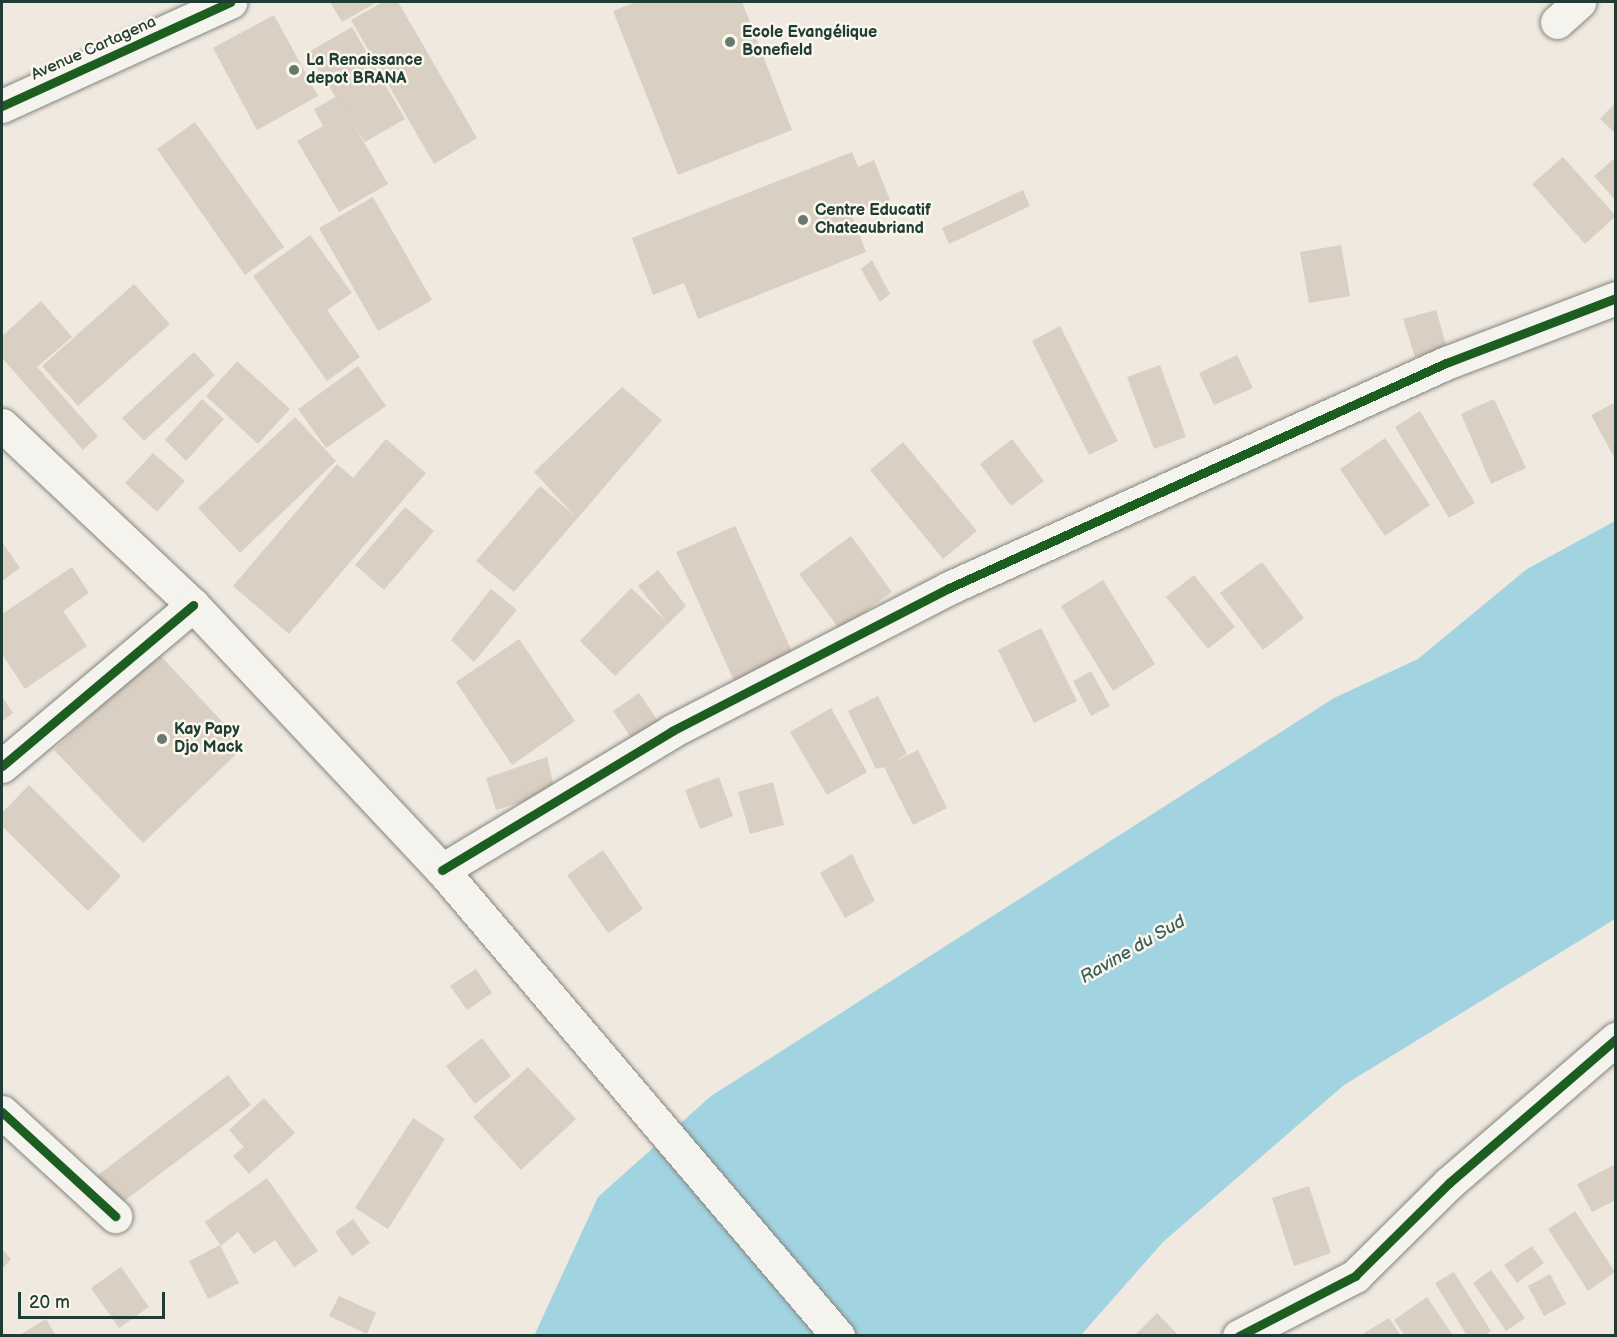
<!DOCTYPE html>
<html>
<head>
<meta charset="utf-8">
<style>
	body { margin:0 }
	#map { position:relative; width:1617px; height:1337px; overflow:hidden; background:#f0e9e0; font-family:"Balsamiq Sans",sans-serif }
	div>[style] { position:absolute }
	.water>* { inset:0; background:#a2d3e1 }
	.building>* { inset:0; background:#dacfc3 }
	.roads { filter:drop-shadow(0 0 2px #83857f) drop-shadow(0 0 2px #83857f) }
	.street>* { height:33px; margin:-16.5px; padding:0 16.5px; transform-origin:16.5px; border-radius:16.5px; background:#f5f3ee }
	.secondary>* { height:33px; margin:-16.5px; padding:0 16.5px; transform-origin:16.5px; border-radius:16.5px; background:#f5f3ee }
	.cycleway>* { height:9px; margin:-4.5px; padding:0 4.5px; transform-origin:4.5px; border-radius:4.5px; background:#1b5e20 }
	.dots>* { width:16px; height:16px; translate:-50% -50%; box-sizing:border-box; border:3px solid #fbf7ec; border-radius:50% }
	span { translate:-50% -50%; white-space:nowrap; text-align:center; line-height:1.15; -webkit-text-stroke:5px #fbf7ec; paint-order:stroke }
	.poi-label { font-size:16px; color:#1f3d34; font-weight:700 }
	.left { translate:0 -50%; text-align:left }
	.street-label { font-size:16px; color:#1f3d34 }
	.water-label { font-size:18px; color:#37605f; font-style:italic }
	.frame { position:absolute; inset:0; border:3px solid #1f3d34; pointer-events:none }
	.scale { position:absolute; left:18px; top:1292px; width:147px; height:27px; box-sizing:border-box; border:3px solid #1f3d34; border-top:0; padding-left:8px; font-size:18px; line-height:21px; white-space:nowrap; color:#1f3d34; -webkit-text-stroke:4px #fbf7ec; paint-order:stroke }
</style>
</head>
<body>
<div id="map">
	<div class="water">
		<div style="clip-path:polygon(1615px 521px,1615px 919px,1344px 1085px,1163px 1242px,1081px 1335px,534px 1336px,598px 1197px,711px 1096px,1334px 698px,1418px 659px,1527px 569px)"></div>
	</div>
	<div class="building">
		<div style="clip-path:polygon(330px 2px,377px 2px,342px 22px)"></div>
		<div style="clip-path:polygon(383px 2px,398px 2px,477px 138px,434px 164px,351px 20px)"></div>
		<div style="clip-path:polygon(636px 2px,742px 2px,792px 130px,678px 175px,613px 11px)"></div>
		<div style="clip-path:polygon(274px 15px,318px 96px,257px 130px,213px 48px)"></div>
		<div style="clip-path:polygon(352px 27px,405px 119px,365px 142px,307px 53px)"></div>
		<div style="clip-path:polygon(337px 96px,388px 184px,339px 212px,297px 141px,323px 126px,314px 109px)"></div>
		<div style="clip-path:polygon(1616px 102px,1616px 134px,1600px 119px)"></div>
		<div style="clip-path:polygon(195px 122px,284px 247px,245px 275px,157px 149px)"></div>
		<div style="clip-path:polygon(852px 152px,858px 167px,874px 160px,890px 200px,852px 215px,866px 252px,698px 319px,684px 283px,653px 295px,632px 238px)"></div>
		<div style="clip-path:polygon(1563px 157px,1616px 216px,1585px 244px,1532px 184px)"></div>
		<div style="clip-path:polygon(1616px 157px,1616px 201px,1594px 176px)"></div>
		<div style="clip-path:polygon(1023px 190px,1030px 206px,949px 244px,942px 228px)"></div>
		<div style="clip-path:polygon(373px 197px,432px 300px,378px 331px,319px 228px)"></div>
		<div style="clip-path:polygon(310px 235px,352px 293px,327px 310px,360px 357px,327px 381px,253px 276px)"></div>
		<div style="clip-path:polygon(1341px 245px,1350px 296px,1309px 303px,1300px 252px)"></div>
		<div style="clip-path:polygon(872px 260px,890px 294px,880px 302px,861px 269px)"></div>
		<div style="clip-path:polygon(134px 284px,170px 324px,78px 406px,42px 366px)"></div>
		<div style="clip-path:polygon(41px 301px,72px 337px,37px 367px,98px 436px,83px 450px,2px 358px,2px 336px)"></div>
		<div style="clip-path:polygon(1436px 310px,1447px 348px,1415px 357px,1403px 319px)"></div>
		<div style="clip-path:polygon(1060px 326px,1118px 441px,1089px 455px,1032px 341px)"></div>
		<div style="clip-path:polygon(194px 352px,215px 375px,144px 441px,122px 418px)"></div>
		<div style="clip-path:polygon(1237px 355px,1253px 388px,1214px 405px,1199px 373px)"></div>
		<div style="clip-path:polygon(237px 361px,290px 409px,258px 444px,206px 396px)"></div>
		<div style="clip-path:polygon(1160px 365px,1186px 437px,1154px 449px,1127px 377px)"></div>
		<div style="clip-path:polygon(358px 366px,386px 406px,326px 448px,298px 409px)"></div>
		<div style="clip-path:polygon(622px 387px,662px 420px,514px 592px,476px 561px,540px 486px,575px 516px,534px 472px)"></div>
		<div style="clip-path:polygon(202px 399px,224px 419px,186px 461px,165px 440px)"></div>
		<div style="clip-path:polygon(1494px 399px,1526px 468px,1491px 484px,1461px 414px)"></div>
		<div style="clip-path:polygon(1616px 402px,1616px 456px,1614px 457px,1591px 415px)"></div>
		<div style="clip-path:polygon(1420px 411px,1475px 503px,1449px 518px,1395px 427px)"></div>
		<div style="clip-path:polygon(295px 417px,336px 461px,240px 553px,198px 508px)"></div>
		<div style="clip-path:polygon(1385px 438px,1430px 505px,1385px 536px,1340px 469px)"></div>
		<div style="clip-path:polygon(386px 439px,426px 473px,289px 634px,233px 586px,337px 464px,353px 478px)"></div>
		<div style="clip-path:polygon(1012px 439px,1044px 481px,1011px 506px,980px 464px)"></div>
		<div style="clip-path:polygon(903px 442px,977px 531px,943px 559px,870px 470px)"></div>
		<div style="clip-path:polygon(153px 453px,185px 481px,157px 512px,125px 483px)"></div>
		<div style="clip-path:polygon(405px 507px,434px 531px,384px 590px,355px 565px)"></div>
		<div style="clip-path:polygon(735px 526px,794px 656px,735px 683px,676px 552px)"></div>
		<div style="clip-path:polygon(851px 536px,892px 592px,840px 630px,799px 574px)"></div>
		<div style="clip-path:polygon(2px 542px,20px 568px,2px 581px)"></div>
		<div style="clip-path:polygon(1262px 562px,1304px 618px,1263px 650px,1220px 593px)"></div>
		<div style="clip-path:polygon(72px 567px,89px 593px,63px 611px,87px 646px,25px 689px,2px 654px,2px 614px)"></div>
		<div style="clip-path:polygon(658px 570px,686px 606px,615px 676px,580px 641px,631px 588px,667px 622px,638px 586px)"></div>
		<div style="clip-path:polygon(1194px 575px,1235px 627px,1208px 649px,1166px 597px)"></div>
		<div style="clip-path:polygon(1103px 580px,1155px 664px,1113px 691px,1061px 606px)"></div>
		<div style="clip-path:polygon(491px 589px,517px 610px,474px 662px,451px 640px)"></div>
		<div style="clip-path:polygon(1041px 628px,1077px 701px,1034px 723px,998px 650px)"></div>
		<div style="clip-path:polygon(519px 639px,575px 721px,512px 765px,456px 682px)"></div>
		<div style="clip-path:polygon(157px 652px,245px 746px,143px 843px,54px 750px)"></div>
		<div style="clip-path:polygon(1091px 671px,1110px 706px,1091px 716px,1073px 681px)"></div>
		<div style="clip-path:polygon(639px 693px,660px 724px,634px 742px,613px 711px)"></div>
		<div style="clip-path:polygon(878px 696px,907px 754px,892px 763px,918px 750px,947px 808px,913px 825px,884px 767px,876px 769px,848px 711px)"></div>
		<div style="clip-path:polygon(2px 697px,13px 713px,2px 721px)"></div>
		<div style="clip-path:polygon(831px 708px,867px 772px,827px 795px,790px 732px)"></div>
		<div style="clip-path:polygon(547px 757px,555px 791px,496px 810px,486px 778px)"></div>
		<div style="clip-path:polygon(719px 777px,733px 816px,700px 829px,685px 790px)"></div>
		<div style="clip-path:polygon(773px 782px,784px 825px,750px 834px,738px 792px)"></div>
		<div style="clip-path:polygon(29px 785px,121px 876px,88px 911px,2px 826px,2px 813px)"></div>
		<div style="clip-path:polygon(603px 850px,643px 909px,608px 933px,567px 875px)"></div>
		<div style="clip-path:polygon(852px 854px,875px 901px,845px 918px,820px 873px)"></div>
		<div style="clip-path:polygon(476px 969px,492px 993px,467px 1010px,450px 986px)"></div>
		<div style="clip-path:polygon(482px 1038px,511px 1076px,475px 1104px,446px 1066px)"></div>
		<div style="clip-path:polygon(528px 1067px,576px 1119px,521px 1170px,473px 1117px)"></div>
		<div style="clip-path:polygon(228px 1075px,251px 1105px,111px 1211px,107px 1190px,97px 1176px)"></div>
		<div style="clip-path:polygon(264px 1098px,295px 1133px,249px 1174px,233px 1156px,244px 1147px,229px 1130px)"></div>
		<div style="clip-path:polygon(413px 1118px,445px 1139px,388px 1229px,355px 1208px)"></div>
		<div style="clip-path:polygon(1616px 1164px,1616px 1200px,1592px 1212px,1577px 1184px)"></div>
		<div style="clip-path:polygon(267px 1178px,318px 1251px,294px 1267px,275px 1240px,254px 1254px,238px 1232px,221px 1246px,205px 1222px)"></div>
		<div style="clip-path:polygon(1309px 1186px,1331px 1253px,1294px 1266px,1272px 1198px)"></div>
		<div style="clip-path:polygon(1575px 1211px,1615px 1272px,1588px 1291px,1548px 1229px)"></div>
		<div style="clip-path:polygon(353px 1219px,370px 1243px,352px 1256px,335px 1232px)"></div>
		<div style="clip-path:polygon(220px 1245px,239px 1283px,208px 1299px,189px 1261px)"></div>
		<div style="clip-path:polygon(1532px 1246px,1544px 1263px,1517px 1283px,1504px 1265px)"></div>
		<div style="clip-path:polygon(2px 1249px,11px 1259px,2px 1269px)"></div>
		<div style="clip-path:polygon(121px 1267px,149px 1307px,119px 1328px,91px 1288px)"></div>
		<div style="clip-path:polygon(1491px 1270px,1525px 1318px,1506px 1331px,1473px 1283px)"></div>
		<div style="clip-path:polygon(1454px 1272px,1491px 1331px,1484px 1336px,1467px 1336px,1435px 1283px)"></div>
		<div style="clip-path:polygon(1550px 1274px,1566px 1304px,1544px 1316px,1528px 1286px)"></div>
		<div style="clip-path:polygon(339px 1296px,376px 1313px,367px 1334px,329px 1316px)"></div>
		<div style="clip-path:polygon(1427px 1297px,1452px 1334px,1449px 1336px,1405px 1336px,1394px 1320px)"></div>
		<div style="clip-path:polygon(1157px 1313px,1179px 1336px,1134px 1336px)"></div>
		<div style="clip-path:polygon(1389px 1318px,1401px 1336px,1359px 1336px)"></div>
		<div style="clip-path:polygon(46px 1319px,56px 1336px,18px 1336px)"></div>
	</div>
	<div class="roads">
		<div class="street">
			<div style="left:1557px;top:22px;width:30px;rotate:-42deg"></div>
			<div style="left:2px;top:766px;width:250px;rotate:-40.1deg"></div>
			<div style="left:442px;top:870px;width:269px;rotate:-31.1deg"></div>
			<div style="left:672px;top:731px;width:312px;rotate:-27.3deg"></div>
			<div style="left:949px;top:588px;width:546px;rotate:-24.36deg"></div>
			<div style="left:1446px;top:363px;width:182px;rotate:-20.9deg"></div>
			<div style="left:2px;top:1112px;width:154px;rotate:42.6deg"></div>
			<div style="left:1239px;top:1336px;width:131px;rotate:-27.3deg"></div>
			<div style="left:1355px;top:1276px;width:132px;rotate:-44.7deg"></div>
			<div style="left:1449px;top:1183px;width:221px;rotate:-40.8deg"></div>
		</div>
		<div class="secondary">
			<div style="left:2px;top:106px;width:251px;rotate:-24.5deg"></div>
			<div style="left:2px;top:425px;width:262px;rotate:43.3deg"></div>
			<div style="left:193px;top:605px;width:364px;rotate:46.8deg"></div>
			<div style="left:442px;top:870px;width:612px;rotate:49.64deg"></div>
		</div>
	</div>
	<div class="cycleway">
		<div style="left:2px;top:106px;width:251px;rotate:-24.5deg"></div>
		<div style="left:2px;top:766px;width:250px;rotate:-40.1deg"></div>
		<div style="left:442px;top:870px;width:269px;rotate:-31.1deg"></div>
		<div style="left:672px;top:731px;width:312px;rotate:-27.3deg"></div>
		<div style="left:949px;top:588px;width:546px;rotate:-24.36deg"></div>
		<div style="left:1446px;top:363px;width:182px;rotate:-20.9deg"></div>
		<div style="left:2px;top:1112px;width:154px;rotate:42.6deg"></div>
		<div style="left:1239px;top:1336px;width:131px;rotate:-27.3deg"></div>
		<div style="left:1355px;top:1276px;width:132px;rotate:-44.7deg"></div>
		<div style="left:1449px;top:1183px;width:221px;rotate:-40.8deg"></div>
	</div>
	<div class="dots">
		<div style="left:730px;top:42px;background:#687970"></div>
		<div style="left:294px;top:70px;background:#687970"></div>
		<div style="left:803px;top:220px;background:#687970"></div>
		<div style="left:162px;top:739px;background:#687970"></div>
	</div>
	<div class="poi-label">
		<span class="left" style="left:742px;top:42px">Ecole Evangélique<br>Bonefield</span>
		<span class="left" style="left:306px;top:70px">La Renaissance<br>depot BRANA</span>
		<span class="left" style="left:815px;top:220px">Centre Educatif<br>Chateaubriand</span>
		<span class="left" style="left:174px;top:739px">Kay Papy<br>Djo Mack</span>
	</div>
	<div class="street-label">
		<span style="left:94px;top:49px;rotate:-24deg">Avenue Cartagena</span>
	</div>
	<div class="water-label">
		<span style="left:1133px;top:950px;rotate:-30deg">Ravine du Sud</span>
	</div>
	<div class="frame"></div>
	<div class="scale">20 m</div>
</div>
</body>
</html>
